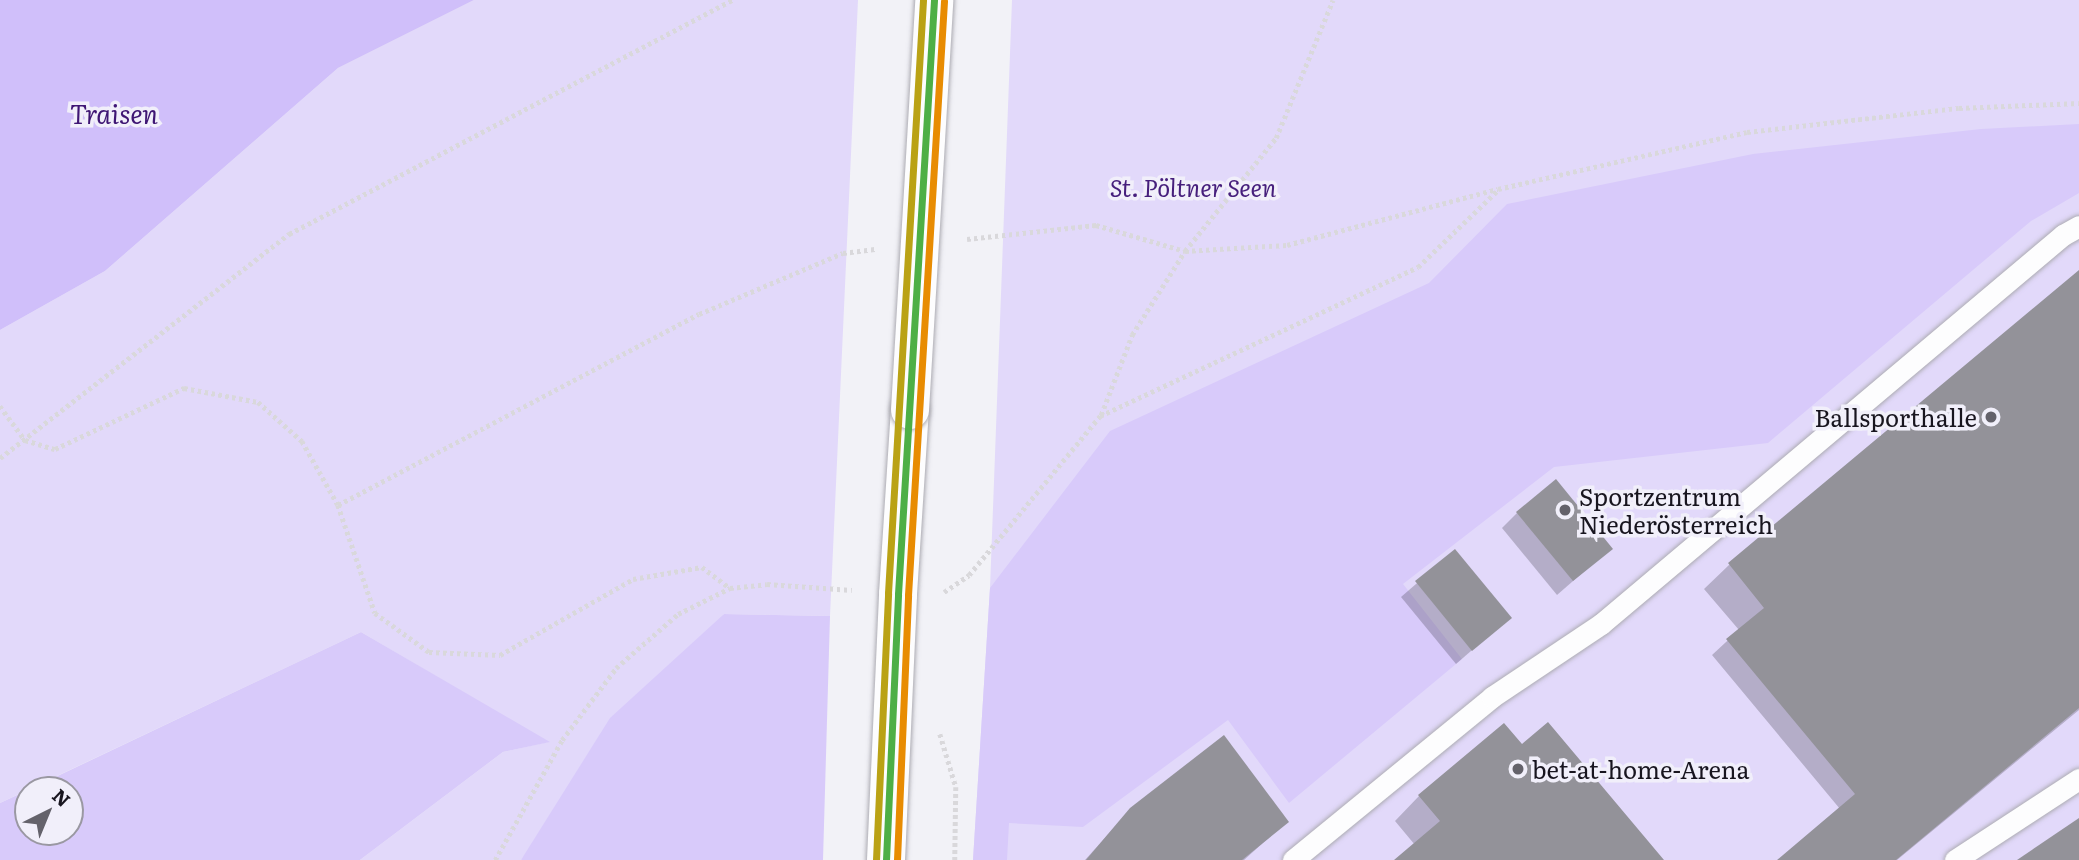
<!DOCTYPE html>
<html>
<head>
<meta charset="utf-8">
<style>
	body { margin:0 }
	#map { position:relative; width:2079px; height:860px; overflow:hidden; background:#f2f2f7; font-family:Literata,serif }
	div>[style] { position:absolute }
	.green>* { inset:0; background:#e2d9fa }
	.forest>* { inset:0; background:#d8cafa }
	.water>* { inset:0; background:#d0bffa }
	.shadow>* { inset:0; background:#0003 }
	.building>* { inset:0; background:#939299 }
	.path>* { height:4.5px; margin-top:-2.25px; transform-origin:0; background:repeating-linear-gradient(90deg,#d9d8db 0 3.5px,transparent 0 7px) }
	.roads { filter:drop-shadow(0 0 2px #adacb3) drop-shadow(0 0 2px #adacb3) }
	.service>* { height:21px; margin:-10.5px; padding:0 10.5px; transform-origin:10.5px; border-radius:10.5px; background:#fdfdfe }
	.tertiary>* { height:38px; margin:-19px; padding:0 19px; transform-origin:19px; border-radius:19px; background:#fdfdfe }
	.bridges { filter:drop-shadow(0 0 2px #adacb3) drop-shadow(0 0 2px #adacb3) }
	.tertiary-bridge>* { height:38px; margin:-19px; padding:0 19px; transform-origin:19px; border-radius:19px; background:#fdfdfe }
	.bus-1>* { height:7px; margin:-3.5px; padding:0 3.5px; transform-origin:3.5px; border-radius:3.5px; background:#4eaf46 }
	.bus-2>* { height:7px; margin:-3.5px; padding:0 3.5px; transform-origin:3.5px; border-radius:3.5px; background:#e88c02 }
	.bus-3>* { height:7px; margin:-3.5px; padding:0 3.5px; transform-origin:3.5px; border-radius:3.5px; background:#baa215 }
	.dots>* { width:19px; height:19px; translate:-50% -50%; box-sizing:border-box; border:4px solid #f1effa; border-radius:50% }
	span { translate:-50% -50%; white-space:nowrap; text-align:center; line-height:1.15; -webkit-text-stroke:7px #f1effa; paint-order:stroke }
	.park-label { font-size:24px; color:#461f7c; font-style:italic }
	.poi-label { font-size:24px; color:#18151f }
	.right { translate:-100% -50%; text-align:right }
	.left { translate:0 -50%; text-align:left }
	.water-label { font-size:26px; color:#3f1674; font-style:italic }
	.north { position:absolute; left:14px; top:776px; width:70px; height:70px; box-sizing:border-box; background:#f1effa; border:2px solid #9a98a2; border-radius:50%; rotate:43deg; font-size:19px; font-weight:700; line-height:28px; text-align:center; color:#18151f }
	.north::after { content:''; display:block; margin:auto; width:24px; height:32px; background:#64626b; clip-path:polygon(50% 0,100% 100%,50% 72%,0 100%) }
</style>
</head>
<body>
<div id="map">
	<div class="green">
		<div style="clip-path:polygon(474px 0,858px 0,830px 616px,724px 614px,521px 860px,360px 860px,503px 752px,548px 742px,361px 632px,0 803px,0 330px,105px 271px,338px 68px)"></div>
		<div style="clip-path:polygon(1012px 0,2079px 0,2079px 860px,973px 860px,990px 588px)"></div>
	</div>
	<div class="forest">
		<div style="clip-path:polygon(2079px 124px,2079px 193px,2031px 221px,1768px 443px,1554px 467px,1403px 584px,1462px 659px,1289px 803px,1228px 720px,1083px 827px,1009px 823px,1007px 860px,973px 860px,990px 588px,1110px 431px,1429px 283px,1507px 204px,1753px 154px,1981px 129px)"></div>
		<div style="clip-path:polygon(724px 614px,830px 616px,823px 860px,521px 860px,610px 718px)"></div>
		<div style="clip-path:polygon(361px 632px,550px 742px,503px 752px,360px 860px,0 860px,0 803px,28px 790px,28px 832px,70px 832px,70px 790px,28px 790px)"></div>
	</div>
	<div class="water">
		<div style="clip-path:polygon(0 0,474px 0,338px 68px,105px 271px,0 330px)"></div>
	</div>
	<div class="shadow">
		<div style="clip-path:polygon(2079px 272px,2079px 710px,1897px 860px,1779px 860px,1840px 809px,1712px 655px,1739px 630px,1704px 589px,1729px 565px)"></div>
		<div style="clip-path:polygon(1517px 513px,1611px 548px,1557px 595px,1502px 528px)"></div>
		<div style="clip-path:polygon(1454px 551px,1509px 618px,1456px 664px,1401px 597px)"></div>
		<div style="clip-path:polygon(1522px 746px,1662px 860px,1397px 860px,1415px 845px,1395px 821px,1419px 796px)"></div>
		<div style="clip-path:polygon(1131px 809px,1286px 822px,1244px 860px,1085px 860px)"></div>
	</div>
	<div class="building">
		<div style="clip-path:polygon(2079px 270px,2079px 708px,1896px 860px,1777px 860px,1855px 794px,1726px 639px,1764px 608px,1728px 563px)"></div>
		<div style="clip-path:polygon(1556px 479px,1613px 549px,1573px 581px,1516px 512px)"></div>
		<div style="clip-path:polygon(1455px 549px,1512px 618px,1472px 651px,1415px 581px)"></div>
		<div style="clip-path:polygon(1548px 722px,1664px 860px,1394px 860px,1440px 821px,1418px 795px,1504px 723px,1522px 744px)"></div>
		<div style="clip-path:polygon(1224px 735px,1289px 822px,1242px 860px,1086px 860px,1130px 808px)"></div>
		<div style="clip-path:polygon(2079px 818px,2079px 860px,2017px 860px)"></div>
	</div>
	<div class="path">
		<div style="left:967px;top:239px;width:130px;rotate:-6.2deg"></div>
		<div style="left:1096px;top:225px;width:93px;rotate:16.3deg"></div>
		<div style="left:1185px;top:251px;width:102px;rotate:-3.4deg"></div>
		<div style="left:1287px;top:245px;width:218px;rotate:-14.9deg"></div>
		<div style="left:1498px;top:189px;width:255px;rotate:-12.9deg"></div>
		<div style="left:1747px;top:132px;width:213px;rotate:-6.5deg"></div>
		<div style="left:1959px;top:108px;width:120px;rotate:-2.4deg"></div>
		<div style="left:0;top:406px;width:42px;rotate:53.7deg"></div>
		<div style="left:25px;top:440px;width:31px;rotate:17deg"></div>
		<div style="left:55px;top:449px;width:143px;rotate:-25.3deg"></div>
		<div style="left:184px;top:388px;width:75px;rotate:10.7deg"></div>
		<div style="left:258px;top:402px;width:59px;rotate:41.6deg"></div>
		<div style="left:302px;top:441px;width:73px;rotate:60.6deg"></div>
		<div style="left:338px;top:505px;width:408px;rotate:-27.9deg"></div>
		<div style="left:699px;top:314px;width:156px;rotate:-23deg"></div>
		<div style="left:843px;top:253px;width:32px;rotate:-7deg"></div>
		<div style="left:1101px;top:415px;width:86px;rotate:-68.8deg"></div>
		<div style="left:1132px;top:335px;width:99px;rotate:-57.8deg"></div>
		<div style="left:1185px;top:251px;width:145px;rotate:-51.2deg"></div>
		<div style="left:1276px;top:138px;width:149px;rotate:-67.6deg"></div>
		<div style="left:0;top:458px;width:366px;rotate:-37.8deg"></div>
		<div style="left:289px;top:234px;width:501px;rotate:-27.84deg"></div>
		<div style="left:338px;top:505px;width:114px;rotate:71.1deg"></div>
		<div style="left:375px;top:613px;width:67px;rotate:35.8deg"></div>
		<div style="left:429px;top:652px;width:71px;rotate:2.4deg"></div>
		<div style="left:500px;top:655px;width:153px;rotate:-29.7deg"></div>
		<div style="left:633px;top:579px;width:70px;rotate:-9.9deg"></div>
		<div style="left:702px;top:567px;width:35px;rotate:37deg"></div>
		<div style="left:944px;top:592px;width:30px;rotate:-34deg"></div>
		<div style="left:969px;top:575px;width:206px;rotate:-50.5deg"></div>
		<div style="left:1100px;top:416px;width:351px;rotate:-25.1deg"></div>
		<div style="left:1418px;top:267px;width:111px;rotate:-43.9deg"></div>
		<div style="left:940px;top:734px;width:55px;rotate:73.2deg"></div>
		<div style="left:956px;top:787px;width:73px;rotate:90.8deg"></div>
		<div style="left:495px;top:860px;width:137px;rotate:-60.8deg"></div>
		<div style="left:562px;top:740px;width:90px;rotate:-53.1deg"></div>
		<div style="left:616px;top:668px;width:82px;rotate:-41.1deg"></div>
		<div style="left:678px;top:614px;width:58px;rotate:-26.6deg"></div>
		<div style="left:730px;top:588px;width:37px;rotate:-6deg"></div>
		<div style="left:767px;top:584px;width:85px;rotate:4deg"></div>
	</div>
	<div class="roads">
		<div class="service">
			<div style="left:1293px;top:860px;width:257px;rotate:-39.3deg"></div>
			<div style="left:1492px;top:697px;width:131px;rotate:-33.8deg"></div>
			<div style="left:1601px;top:624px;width:604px;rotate:-40.1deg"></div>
			<div style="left:2063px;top:235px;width:18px;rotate:-29deg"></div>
			<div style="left:1955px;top:860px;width:148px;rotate:-33.2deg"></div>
		</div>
		<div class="tertiary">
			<div style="left:886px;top:860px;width:266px;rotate:-87.4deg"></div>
			<div style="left:898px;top:594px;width:184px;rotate:-86.3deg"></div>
		</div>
	</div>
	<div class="bridges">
		<div class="tertiary-bridge">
			<div style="left:910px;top:410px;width:411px;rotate:-86.6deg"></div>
		</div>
	</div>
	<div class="bus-1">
		<div style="left:886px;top:860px;width:266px;rotate:-87.4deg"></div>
		<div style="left:898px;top:594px;width:595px;rotate:-86.53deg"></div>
	</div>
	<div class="bus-2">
		<div style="left:897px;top:860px;width:265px;rotate:-87.6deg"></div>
		<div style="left:908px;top:595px;width:595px;rotate:-86.53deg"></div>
	</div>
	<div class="bus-3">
		<div style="left:876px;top:860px;width:267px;rotate:-87.4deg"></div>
		<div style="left:888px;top:593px;width:594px;rotate:-86.62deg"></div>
	</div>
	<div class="dots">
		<div style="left:1991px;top:417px;background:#64626b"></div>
		<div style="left:1565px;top:510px;background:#64626b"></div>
		<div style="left:1518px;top:769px;background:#64626b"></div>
	</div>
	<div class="park-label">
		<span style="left:1193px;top:187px">St. Pöltner Seen</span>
	</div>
	<div class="poi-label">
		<span class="right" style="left:1977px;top:417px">Ballsporthalle</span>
		<span class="left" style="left:1579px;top:510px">Sportzentrum<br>Niederösterreich</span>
		<span class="left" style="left:1532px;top:769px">bet-at-home-Arena</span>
	</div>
	<div class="water-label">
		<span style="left:114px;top:113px">Traisen</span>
	</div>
	<div class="north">N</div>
</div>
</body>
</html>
